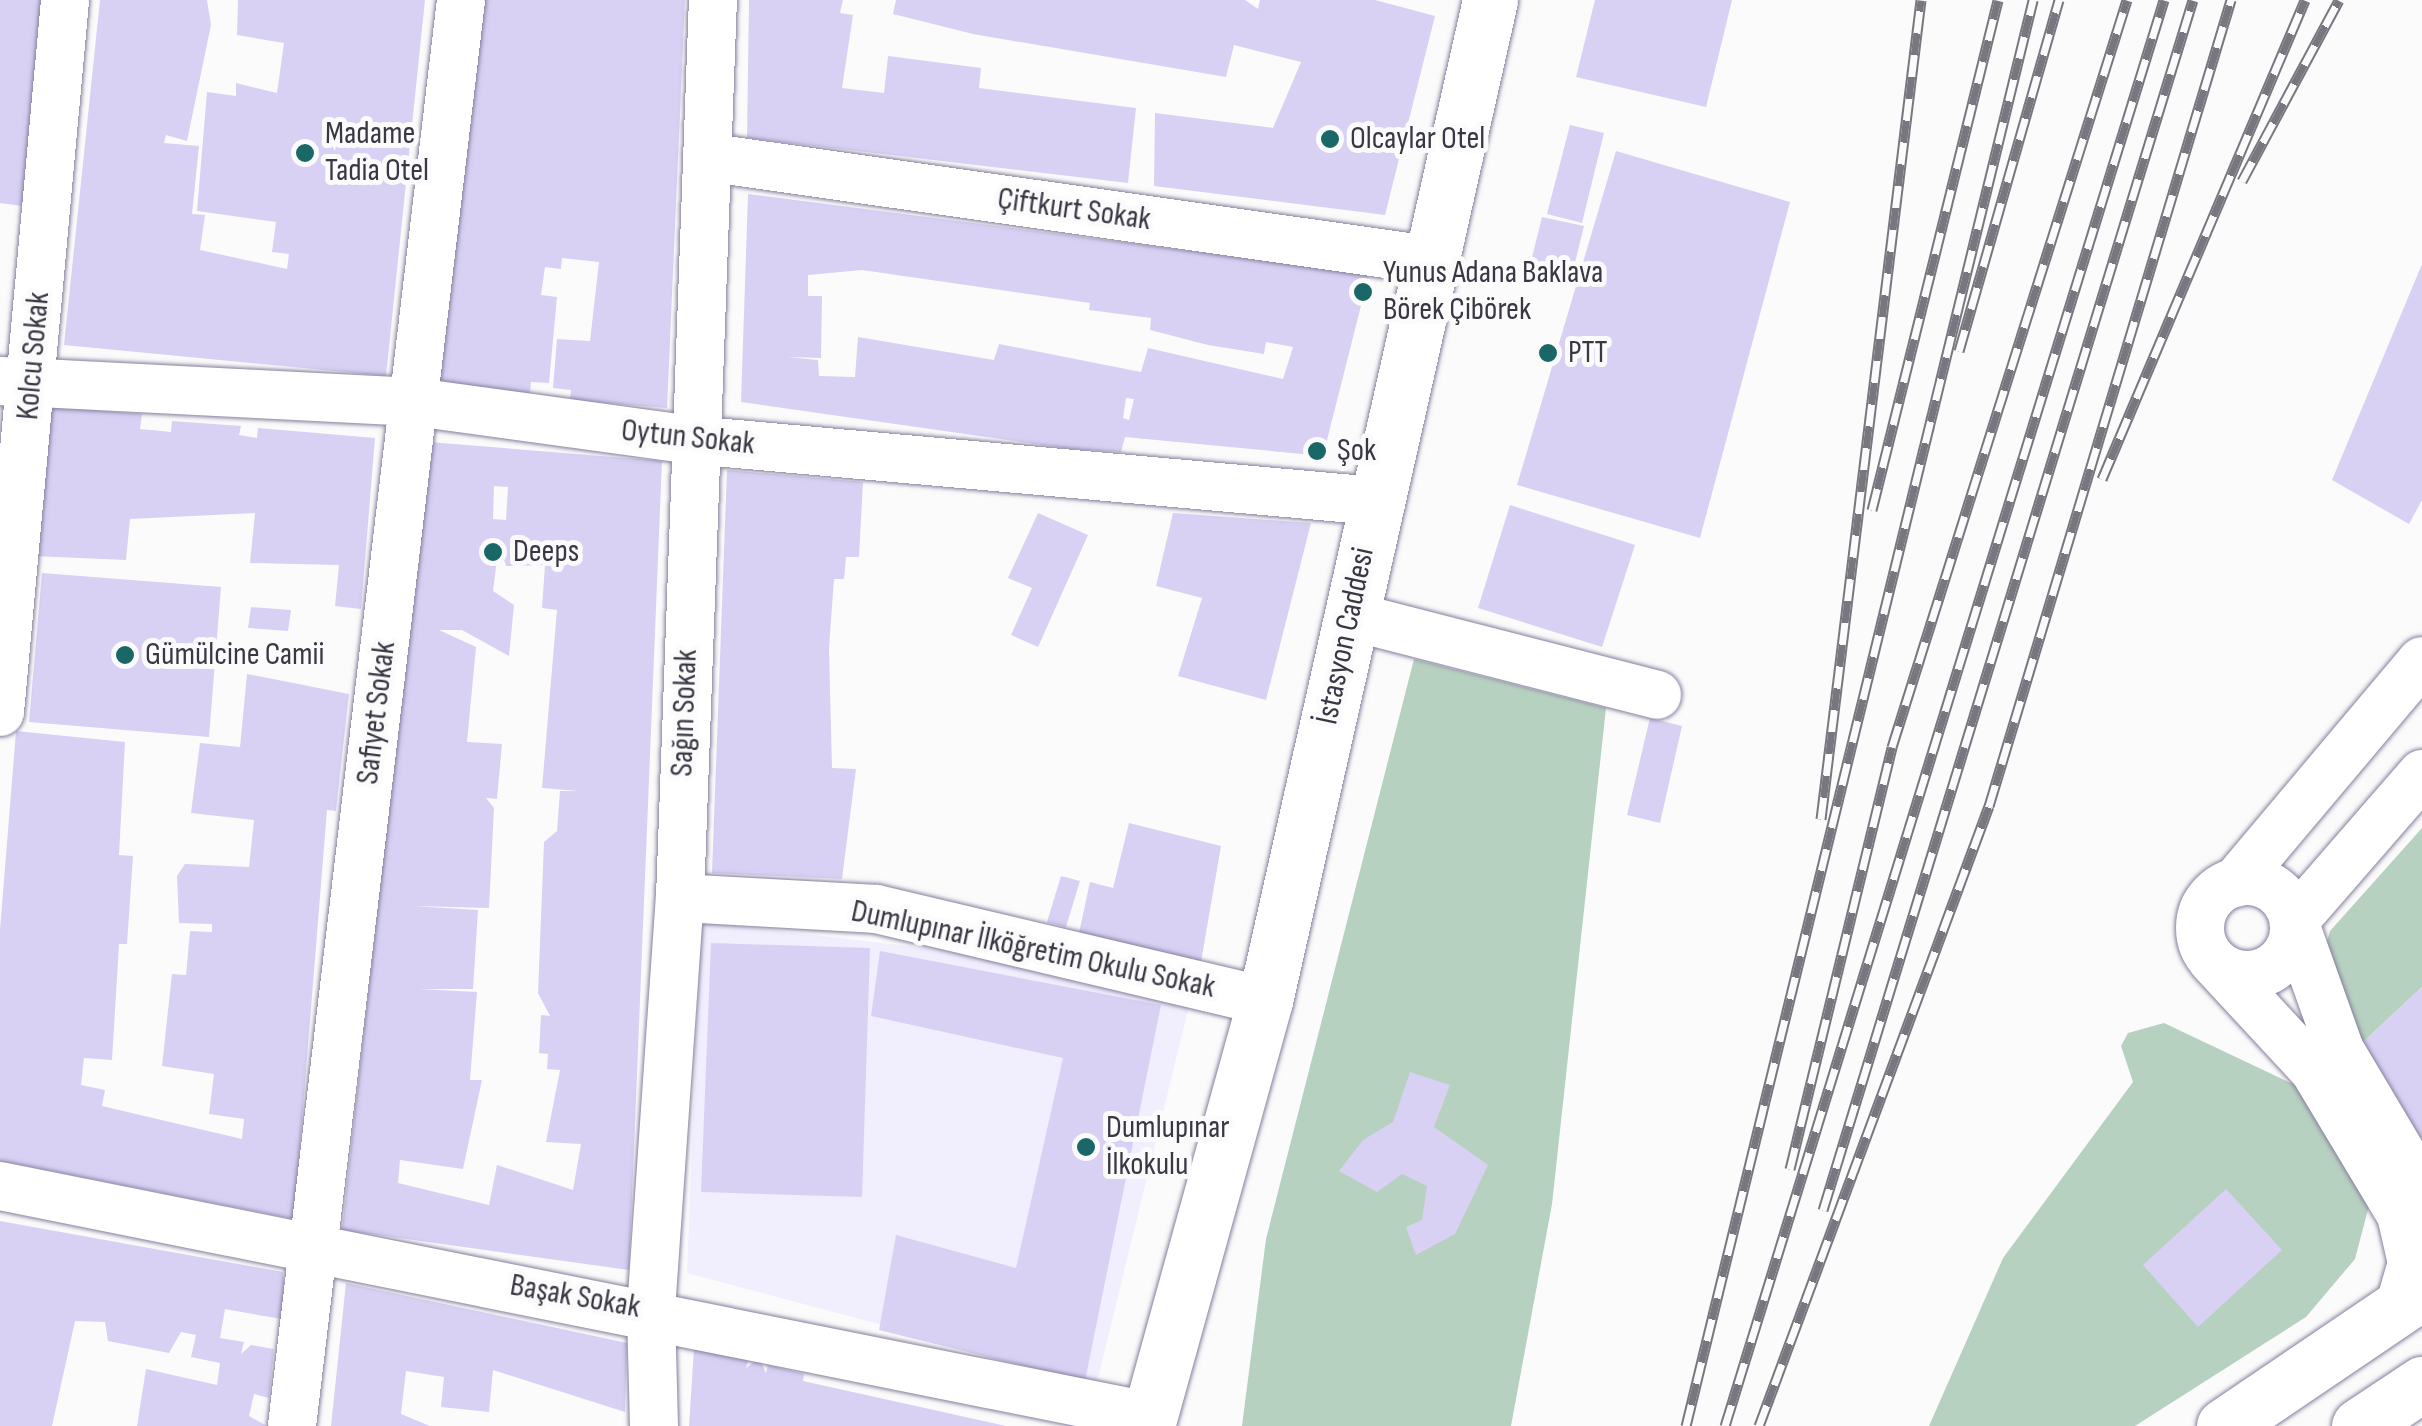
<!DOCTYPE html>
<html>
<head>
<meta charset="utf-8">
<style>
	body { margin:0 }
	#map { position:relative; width:2422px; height:1426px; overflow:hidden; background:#fbfbfb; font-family:"Sofia Sans Condensed",sans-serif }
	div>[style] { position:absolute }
	.built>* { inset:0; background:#f1eefe }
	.green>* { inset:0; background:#b7d1c0 }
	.building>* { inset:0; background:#d8d1f4 }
	.roads { filter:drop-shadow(0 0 2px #857f9d) drop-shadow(0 0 2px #857f9d) }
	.street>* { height:48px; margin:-24px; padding:0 24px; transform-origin:24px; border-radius:24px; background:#fff }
	.street>.ring { margin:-24px; padding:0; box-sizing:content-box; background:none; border:48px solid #fff; border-radius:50% }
	.primary>* { height:55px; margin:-27.5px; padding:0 27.5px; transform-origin:27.5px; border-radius:27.5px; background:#fff }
	.rail>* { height:11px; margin-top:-5.5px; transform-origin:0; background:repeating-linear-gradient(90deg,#fbfbfb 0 22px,#78777f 0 44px); box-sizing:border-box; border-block:2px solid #78777f }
	.dots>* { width:28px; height:28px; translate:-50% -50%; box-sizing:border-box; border:5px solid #fbfbfb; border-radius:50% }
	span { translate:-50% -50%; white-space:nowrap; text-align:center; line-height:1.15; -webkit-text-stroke:10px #fbfbfb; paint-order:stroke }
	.poi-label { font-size:32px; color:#393744 }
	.left { translate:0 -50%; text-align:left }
	.street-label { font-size:32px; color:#393744 }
</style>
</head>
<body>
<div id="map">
	<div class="built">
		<div style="clip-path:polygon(701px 922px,993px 956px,1190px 1002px,1097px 1382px,687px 1273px)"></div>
	</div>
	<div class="green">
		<div style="clip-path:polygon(1414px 659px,1606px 708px,1552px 1204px,1511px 1426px,1242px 1426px,1266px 1239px)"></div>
		<div style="clip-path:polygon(2422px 828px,2422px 987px,2360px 1045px,2326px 945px,2330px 931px)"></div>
		<div style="clip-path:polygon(2164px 1023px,2297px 1086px,2370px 1202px,2355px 1259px,2306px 1317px,2135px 1426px,1929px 1426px,2003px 1258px,2133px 1082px,2121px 1046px,2128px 1033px)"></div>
	</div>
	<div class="building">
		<div style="clip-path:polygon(0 0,41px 0,23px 206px,0 203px)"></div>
		<div style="clip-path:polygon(100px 0,207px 0,211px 25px,187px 141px,166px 135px,164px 143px,199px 146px,192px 214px,205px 215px,200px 250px,287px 269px,289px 254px,272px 252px,276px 222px,197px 211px,207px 92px,236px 96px,236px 83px,277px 93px,284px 43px,237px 35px,238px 0,425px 0,386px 376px,64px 345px)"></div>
		<div style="clip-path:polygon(478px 0,685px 0,667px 408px,570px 400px,571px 390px,553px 388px,557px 339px,590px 341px,599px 262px,562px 258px,561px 269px,545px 267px,541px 295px,557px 297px,549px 383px,531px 382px,530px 393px,433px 385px)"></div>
		<div style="clip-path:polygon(749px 0,843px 0,840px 13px,853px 15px,842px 88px,884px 93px,888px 56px,981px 68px,979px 88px,1136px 108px,1128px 183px,747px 138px)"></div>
		<div style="clip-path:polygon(896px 0,1245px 0,1258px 9px,1260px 0,1375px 0,1435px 16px,1385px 215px,1154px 186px,1155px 113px,1273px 128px,1301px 62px,1234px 45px,1226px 77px,973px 34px,893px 14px)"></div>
		<div style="clip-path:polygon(1595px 0,1732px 0,1706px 107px,1576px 77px)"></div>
		<div style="clip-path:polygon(1570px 125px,1604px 133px,1582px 223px,1547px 214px)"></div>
		<div style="clip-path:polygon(1616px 151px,1790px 202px,1700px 538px,1517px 485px)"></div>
		<div style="clip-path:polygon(evenodd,748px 194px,1369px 274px,1323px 456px,1125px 437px,1121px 452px,1071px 449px,741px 402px,748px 194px,862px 270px,1090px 303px,1089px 310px,1151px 318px,1150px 330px,1208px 345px,1264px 354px,1266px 342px,1293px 347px,1283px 379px,1148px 348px,1141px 372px,999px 344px,994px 360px,858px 337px,855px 377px,819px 376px,818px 360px,787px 357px,821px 358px,822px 296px,808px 296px,808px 275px,862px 270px,748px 194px,1126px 398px,1134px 399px,1129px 420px,1123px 418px,1126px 398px)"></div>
		<div style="clip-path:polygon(1542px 217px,1584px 226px,1570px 283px,1528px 273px)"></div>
		<div style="clip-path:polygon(2422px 264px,2422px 500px,2409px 524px,2332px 480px)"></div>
		<div style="clip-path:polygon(46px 406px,142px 414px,140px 429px,171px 432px,172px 421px,241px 426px,239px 435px,257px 438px,258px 428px,375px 438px,361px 609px,335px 606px,339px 565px,250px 563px,255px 513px,130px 519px,126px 560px,33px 556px)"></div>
		<div style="clip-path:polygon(evenodd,429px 442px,662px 461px,629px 1270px,342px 1230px,429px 442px,494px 486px,508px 487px,506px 520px,493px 519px,494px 486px,429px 442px,499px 544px,506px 566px,545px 565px,542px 608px,557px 610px,542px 788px,579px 791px,560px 791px,557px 831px,544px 842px,538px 993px,550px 1016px,541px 1015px,539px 1053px,548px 1054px,547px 1069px,560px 1070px,546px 1142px,581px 1144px,573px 1190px,497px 1165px,489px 1205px,398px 1183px,400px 1160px,463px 1169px,482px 1080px,470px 1080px,477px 992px,419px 989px,473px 989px,478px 910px,412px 906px,489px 908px,494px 808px,486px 798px,497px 799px,502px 744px,467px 742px,476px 647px,439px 630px,462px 630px,509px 656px,514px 605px,493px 591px,499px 544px)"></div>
		<div style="clip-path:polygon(727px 470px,863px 482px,859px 557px,846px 557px,844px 579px,834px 579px,829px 648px,832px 768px,856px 769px,842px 879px,712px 873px)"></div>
		<div style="clip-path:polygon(1510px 505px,1635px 545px,1602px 647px,1478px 608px)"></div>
		<div style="clip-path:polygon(1038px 513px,1088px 535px,1038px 647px,1011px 635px,1032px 588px,1008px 578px)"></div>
		<div style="clip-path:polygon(1173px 513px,1311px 523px,1266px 700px,1178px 676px,1202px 598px,1156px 586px)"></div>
		<div style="clip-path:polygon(42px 573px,221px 587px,209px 737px,29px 722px)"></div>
		<div style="clip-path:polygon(251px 607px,291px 610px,288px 631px,248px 628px)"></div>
		<div style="clip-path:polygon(247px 674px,349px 694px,336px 811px,327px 810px,294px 1219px,0 1161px,0 930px,16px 731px,125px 742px,119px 855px,133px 856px,127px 944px,119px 944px,112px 1060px,84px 1058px,81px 1085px,105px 1090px,102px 1106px,242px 1139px,244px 1119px,209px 1114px,214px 1074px,162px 1066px,172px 974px,186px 975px,190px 931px,212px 932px,212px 924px,179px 923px,177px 876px,185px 864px,249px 867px,254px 820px,191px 813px,200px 743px,240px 747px)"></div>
		<div style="clip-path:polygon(1650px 718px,1682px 726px,1660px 823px,1627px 815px)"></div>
		<div style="clip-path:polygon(1129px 823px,1221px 846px,1201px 962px,1079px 933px,1090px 882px,1113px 888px)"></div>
		<div style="clip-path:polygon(1061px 876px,1080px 881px,1066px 927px,1047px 922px)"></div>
		<div style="clip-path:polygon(711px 943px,870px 948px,862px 1197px,701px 1192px)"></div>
		<div style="clip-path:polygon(880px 951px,1161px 1005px,1085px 1381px,879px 1330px,896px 1235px,1016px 1268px,1063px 1058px,871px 1016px)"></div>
		<div style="clip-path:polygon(2422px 987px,2422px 1140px,2360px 1045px)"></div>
		<div style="clip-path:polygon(1410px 1072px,1450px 1085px,1434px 1127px,1488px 1165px,1455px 1234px,1416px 1255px,1406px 1227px,1422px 1220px,1427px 1186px,1402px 1174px,1377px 1192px,1339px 1171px,1363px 1140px,1393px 1122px)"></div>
		<div style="clip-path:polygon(2226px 1189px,2282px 1250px,2198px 1327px,2143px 1265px)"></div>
		<div style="clip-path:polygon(0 1221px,283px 1272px,287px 1320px,225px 1309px,220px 1338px,244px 1342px,241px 1354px,251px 1345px,274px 1349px,269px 1398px,254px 1394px,249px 1416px,267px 1426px,137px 1426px,146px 1369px,217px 1385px,220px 1363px,191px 1357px,196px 1335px,181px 1332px,169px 1353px,108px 1341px,105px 1322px,75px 1321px,52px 1426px,0 1426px)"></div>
		<div style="clip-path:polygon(346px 1283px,627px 1343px,625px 1412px,493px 1370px,489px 1412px,441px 1407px,444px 1377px,406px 1371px,401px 1414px,430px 1426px,331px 1426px)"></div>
		<div style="clip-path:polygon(694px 1348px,748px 1361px,746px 1368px,759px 1358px,766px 1373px,768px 1365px,804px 1374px,803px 1381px,1006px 1426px,689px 1426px)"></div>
	</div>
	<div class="roads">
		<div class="street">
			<div style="left:712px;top:158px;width:731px;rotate:8.1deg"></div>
			<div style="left:0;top:381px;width:416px;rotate:2.9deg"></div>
			<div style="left:415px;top:402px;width:280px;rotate:7.8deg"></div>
			<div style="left:692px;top:440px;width:687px;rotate:5.1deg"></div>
			<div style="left:1350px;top:616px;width:317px;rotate:14.4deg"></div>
			<div style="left:0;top:712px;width:715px;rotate:-84.78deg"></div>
			<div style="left:2422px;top:774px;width:195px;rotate:131deg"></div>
			<div style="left:2294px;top:921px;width:137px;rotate:70.4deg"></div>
			<div style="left:2340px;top:1050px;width:161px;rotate:59.3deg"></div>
			<div class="ring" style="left:2200px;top:881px;width:46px;height:46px"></div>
			<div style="left:2235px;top:883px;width:290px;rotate:-49.9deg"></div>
			<div style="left:680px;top:898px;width:196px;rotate:3.2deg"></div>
			<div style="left:876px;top:909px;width:400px;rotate:13.3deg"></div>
			<div style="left:2212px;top:960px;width:150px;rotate:47.2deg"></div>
			<div style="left:2314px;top:1070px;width:169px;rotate:59deg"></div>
			<div style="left:2401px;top:1215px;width:49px;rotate:77.1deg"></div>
			<div style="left:2412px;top:1263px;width:47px;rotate:106.1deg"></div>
			<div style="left:0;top:1186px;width:1171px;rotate:11.33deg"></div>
			<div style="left:292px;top:1426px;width:1436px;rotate:-83.24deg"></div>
			<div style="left:654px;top:1426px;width:116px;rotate:-91.5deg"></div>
			<div style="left:651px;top:1310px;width:413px;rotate:-86deg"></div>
			<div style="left:680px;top:898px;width:899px;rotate:-87.9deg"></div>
		</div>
		<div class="primary">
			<div style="left:1147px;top:1426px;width:441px;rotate:-74.5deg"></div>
			<div style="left:1265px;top:1001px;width:1026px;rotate:-77.33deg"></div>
			<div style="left:2224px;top:1426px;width:239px;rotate:-34.1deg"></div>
			<div style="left:2359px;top:1426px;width:76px;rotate:-33.7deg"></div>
		</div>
	</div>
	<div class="rail">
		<div style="left:2242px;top:181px;width:205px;rotate:-61.8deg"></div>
		<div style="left:1959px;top:351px;width:365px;rotate:-74.1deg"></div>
		<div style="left:2102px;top:479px;width:520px;rotate:-67.03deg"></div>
		<div style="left:1872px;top:510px;width:525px;rotate:-76.12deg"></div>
		<div style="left:1821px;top:819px;width:825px;rotate:-83.04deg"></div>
		<div style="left:1790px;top:1169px;width:434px;rotate:-76.4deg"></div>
		<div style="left:1892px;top:747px;width:783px;rotate:-72.54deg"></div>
		<div style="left:1823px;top:1210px;width:1265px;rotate:-73deg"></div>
		<div style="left:1686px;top:1426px;width:1468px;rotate:-76.32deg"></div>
		<div style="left:1725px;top:1426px;width:1492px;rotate:-72.89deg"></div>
		<div style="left:1759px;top:1426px;width:661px;rotate:-69.65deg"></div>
		<div style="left:1989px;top:806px;width:842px;rotate:-73.29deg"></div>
	</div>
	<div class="dots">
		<div style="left:1330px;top:139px;background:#196766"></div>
		<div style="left:305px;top:153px;background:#196766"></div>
		<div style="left:1363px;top:292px;background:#196766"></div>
		<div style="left:1548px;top:353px;background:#196766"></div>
		<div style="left:1317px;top:451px;background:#196766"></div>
		<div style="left:493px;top:552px;background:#196766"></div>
		<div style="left:125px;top:655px;background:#196766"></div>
		<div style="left:1086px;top:1147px;background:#196766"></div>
	</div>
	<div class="poi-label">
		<span class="left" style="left:325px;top:153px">Madame<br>Tadia Otel</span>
		<span class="left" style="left:1350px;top:139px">Olcaylar Otel</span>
		<span class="left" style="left:1383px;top:292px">Yunus Adana Baklava<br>Börek Çibörek</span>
		<span class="left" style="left:1568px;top:353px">PTT</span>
		<span class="left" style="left:1337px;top:451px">Şok</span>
		<span class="left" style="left:513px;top:552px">Deeps</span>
		<span class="left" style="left:145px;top:655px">Gümülcine Camii</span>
		<span class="left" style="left:1106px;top:1147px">Dumlupınar<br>İlkokulu</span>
	</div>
	<div class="street-label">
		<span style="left:1074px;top:210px;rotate:8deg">Çiftkurt Sokak</span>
		<span style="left:34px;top:356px;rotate:-85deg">Kolcu Sokak</span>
		<span style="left:688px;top:438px;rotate:6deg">Oytun Sokak</span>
		<span style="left:1346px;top:636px;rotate:-78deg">İstasyon Caddesi</span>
		<span style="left:377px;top:713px;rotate:-83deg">Safiyet Sokak</span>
		<span style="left:685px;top:713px;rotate:-88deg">Sağın Sokak</span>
		<span style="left:1033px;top:950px;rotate:12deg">Dumlupınar İlköğretim Okulu Sokak</span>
		<span style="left:575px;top:1297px;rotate:10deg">Başak Sokak</span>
	</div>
</div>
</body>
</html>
